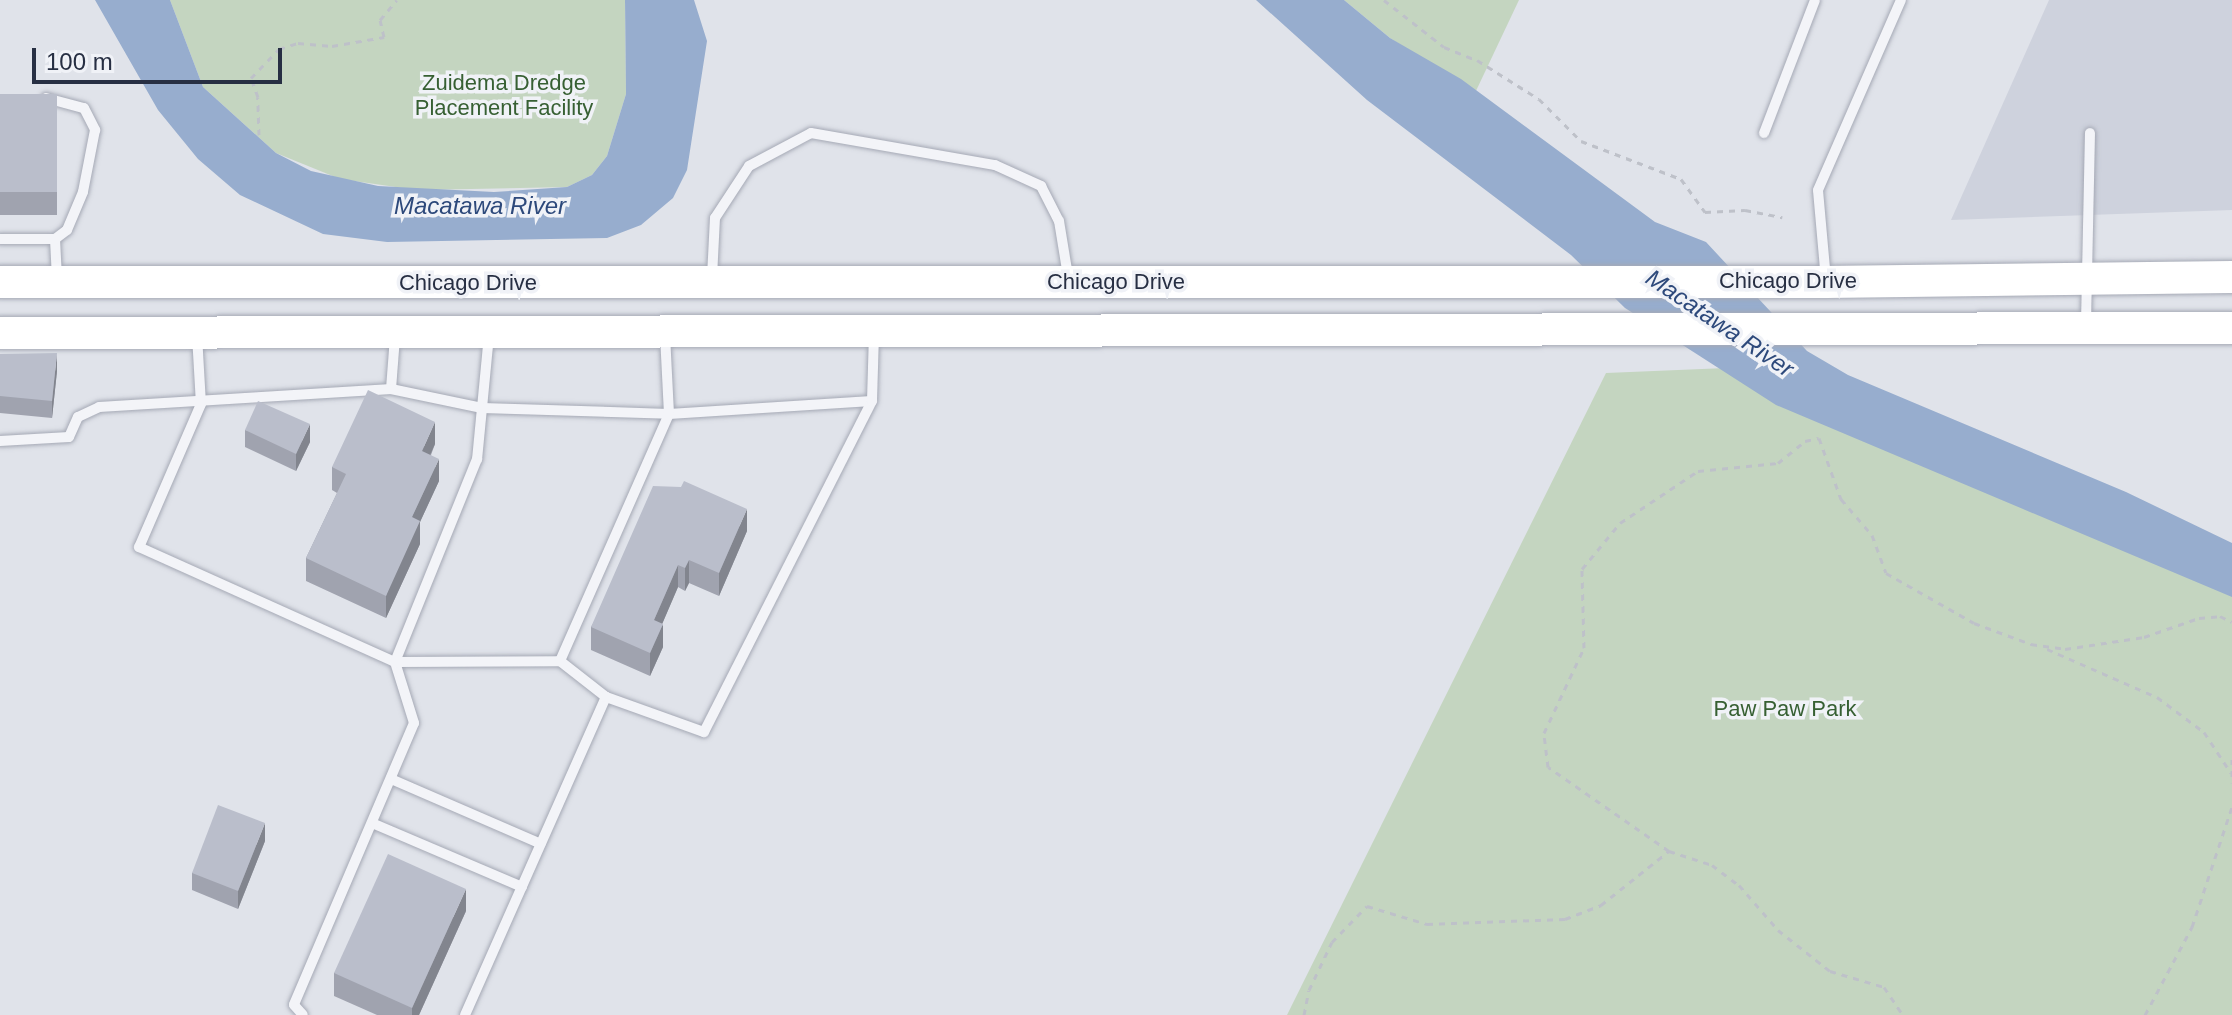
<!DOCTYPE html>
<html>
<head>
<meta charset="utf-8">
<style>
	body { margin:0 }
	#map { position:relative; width:2232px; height:1015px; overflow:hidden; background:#e0e3ea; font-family:Arial,sans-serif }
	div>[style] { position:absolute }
	.built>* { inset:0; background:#ced2dd }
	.green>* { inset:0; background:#c4d5c0 }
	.water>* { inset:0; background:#97adce }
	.path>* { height:3px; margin-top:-1.5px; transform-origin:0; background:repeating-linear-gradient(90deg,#bec1c9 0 6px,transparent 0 12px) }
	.roads { filter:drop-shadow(0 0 2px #a5a9b5) drop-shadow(0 0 2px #a5a9b5) }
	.lane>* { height:10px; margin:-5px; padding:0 5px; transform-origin:5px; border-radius:5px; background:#f3f4f8 }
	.primary>* { height:32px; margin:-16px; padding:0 16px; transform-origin:16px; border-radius:16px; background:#fff }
	.wall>* { inset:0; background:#a0a3af }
	.shaded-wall>* { inset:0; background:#82858e }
	.building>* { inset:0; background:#babecb }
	span { translate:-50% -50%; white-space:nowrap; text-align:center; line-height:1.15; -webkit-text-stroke:7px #f0f2f7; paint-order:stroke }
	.park-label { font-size:22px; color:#376033 }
	.street-label { font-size:22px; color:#272f43 }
	.water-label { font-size:24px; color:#2d497b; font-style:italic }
	.scale { position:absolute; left:32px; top:48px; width:250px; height:36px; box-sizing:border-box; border:4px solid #272f43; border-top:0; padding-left:10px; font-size:24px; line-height:28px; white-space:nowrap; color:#272f43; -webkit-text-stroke:6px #f0f2f7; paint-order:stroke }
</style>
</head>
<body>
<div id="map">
	<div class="built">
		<div style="clip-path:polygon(2049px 0,2232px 0,2232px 210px,1951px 220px)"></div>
	</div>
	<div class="green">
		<div style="clip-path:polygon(170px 0,625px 0,626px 94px,607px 156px,592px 175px,567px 187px,417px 190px,340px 179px,276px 153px,203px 87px)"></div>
		<div style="clip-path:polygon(1344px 0,1519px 0,1475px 93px,1390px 38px)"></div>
		<div style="clip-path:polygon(1774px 366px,2232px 577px,2232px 1015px,1287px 1015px,1606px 373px)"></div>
	</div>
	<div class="water">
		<div style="clip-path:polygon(95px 0,170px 0,203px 87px,276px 153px,311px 171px,378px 186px,494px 192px,567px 187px,592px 175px,607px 156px,626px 94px,625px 0,694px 0,707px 41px,687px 170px,673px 198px,641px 225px,607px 238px,387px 242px,323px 234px,240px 195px,198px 159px,158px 110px)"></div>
		<div style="clip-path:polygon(1256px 0,1344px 0,1390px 38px,1461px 79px,1655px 222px,1706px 242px,1807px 351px,1848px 375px,2126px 492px,2232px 543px,2232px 597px,1776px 405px,1625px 308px,1571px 255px,1367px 100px)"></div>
	</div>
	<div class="path">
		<div style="left:1384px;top:0;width:76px;rotate:38.1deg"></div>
		<div style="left:1444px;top:47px;width:35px;rotate:22deg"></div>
		<div style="left:1477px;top:60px;width:73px;rotate:32.2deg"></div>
		<div style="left:1539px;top:99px;width:59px;rotate:45deg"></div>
		<div style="left:1581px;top:141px;width:107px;rotate:20.8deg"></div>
		<div style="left:1681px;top:179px;width:41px;rotate:54deg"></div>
		<div style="left:1705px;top:212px;width:40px;rotate:-2.9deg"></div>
		<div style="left:1745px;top:210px;width:38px;rotate:11deg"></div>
		<div style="left:259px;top:135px;width:38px;rotate:-92deg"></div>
		<div style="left:258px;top:97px;width:20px;rotate:-110deg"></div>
		<div style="left:251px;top:78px;width:40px;rotate:-46deg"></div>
		<div style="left:279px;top:49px;width:20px;rotate:-18deg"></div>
		<div style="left:298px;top:43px;width:34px;rotate:5deg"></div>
		<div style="left:332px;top:46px;width:53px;rotate:-9.8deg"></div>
		<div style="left:384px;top:37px;width:17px;rotate:-103deg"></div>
		<div style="left:380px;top:20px;width:26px;rotate:-50deg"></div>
		<div style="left:2047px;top:649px;width:120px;rotate:23.6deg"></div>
		<div style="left:2157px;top:697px;width:59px;rotate:36.7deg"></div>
		<div style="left:2204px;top:732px;width:49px;rotate:56.6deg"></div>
		<div style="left:2232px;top:759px;width:24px;rotate:90deg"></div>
		<div style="left:1669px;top:851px;width:45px;rotate:18deg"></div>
		<div style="left:1712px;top:865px;width:34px;rotate:37deg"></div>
		<div style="left:1739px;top:885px;width:60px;rotate:49.1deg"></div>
		<div style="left:1778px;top:930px;width:66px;rotate:38.3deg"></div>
		<div style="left:1830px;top:971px;width:56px;rotate:16.5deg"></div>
		<div style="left:1884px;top:987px;width:34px;rotate:56deg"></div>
		<div style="left:1304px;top:1015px;width:25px;rotate:-79deg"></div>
		<div style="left:1309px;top:990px;width:53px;rotate:-64.4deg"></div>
		<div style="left:1332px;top:942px;width:50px;rotate:-45.8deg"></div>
		<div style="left:1367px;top:906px;width:63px;rotate:16.7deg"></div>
		<div style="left:1427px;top:924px;width:138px;rotate:-2.1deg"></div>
		<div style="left:1565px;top:919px;width:39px;rotate:-21deg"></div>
		<div style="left:1601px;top:905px;width:87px;rotate:-38.5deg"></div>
		<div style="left:1669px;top:851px;width:147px;rotate:-145.2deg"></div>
		<div style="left:1548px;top:767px;width:34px;rotate:-97deg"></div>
		<div style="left:1544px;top:733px;width:94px;rotate:-64.8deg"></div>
		<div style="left:1584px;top:648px;width:79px;rotate:-91.5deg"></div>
		<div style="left:1582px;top:569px;width:60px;rotate:-50.4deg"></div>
		<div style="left:1620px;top:523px;width:94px;rotate:-33.7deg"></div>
		<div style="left:1698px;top:471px;width:80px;rotate:-5.7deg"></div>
		<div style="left:1778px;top:463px;width:35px;rotate:-39deg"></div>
		<div style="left:1805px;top:441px;width:14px;rotate:-12deg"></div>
		<div style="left:1819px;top:438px;width:65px;rotate:70.2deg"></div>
		<div style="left:1841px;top:499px;width:48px;rotate:49.3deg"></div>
		<div style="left:1872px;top:535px;width:40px;rotate:69.8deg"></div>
		<div style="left:1886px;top:573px;width:101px;rotate:29.6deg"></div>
		<div style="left:1974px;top:623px;width:61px;rotate:20.2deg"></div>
		<div style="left:2031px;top:644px;width:34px;rotate:8deg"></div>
		<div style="left:2065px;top:649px;width:80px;rotate:-8.6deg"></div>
		<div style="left:2144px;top:637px;width:58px;rotate:-19.1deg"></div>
		<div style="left:2199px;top:618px;width:21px;rotate:-5deg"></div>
		<div style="left:2220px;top:616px;width:13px;rotate:27deg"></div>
		<div style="left:2145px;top:1015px;width:100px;rotate:-61.9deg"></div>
		<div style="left:2192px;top:927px;width:126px;rotate:-71.6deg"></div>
	</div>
	<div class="roads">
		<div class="lane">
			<div style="left:46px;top:98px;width:39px;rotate:15deg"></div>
			<div style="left:84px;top:108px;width:25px;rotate:63deg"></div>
			<div style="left:95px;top:130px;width:63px;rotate:101deg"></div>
			<div style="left:83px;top:192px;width:41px;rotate:112.8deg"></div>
			<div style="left:67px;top:230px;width:15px;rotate:143deg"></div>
			<div style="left:55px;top:239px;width:40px;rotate:87.1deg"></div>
			<div style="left:1764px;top:133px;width:142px;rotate:-69deg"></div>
			<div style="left:0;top:239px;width:55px"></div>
			<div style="left:712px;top:277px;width:59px;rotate:-87.1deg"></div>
			<div style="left:715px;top:218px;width:62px;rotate:-56.8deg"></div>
			<div style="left:749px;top:166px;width:70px;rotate:-28deg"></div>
			<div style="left:811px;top:133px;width:187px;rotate:9.9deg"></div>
			<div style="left:995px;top:165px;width:51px;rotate:24.5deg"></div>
			<div style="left:1041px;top:186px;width:39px;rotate:63deg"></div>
			<div style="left:1059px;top:221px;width:56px;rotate:80.7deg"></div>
			<div style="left:1826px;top:280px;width:90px;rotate:-95.1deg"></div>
			<div style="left:1818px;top:190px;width:207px;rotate:-66.4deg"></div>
			<div style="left:2086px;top:323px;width:190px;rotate:-88.8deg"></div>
			<div style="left:197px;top:335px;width:69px;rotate:86.7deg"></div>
			<div style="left:201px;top:404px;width:156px;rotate:113.4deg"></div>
			<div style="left:139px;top:547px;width:281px;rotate:24.2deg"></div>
			<div style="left:395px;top:662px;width:64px;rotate:72.7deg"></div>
			<div style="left:414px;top:723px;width:306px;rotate:113.1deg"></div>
			<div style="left:294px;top:1005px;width:13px;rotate:48deg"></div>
			<div style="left:489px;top:335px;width:125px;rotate:95.5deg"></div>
			<div style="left:477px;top:459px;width:219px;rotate:112deg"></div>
			<div style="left:395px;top:662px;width:165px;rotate:-0.3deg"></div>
			<div style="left:560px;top:661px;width:58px;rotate:38deg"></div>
			<div style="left:391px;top:389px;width:52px;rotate:-85.6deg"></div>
			<div style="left:0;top:441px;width:69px;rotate:-3.3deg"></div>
			<div style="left:69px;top:437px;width:22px;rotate:-66deg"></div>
			<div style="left:78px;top:417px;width:23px;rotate:-25deg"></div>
			<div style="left:99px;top:407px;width:293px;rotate:-3.5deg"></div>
			<div style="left:391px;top:389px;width:93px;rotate:11.8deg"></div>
			<div style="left:482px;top:408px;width:187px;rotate:1.8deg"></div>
			<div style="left:669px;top:414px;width:203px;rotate:-3.7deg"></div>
			<div style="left:560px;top:661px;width:270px;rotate:-66.2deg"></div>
			<div style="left:669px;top:414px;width:80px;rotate:-92.9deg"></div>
			<div style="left:391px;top:779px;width:163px;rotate:23.4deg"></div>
			<div style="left:372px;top:823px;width:163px;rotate:23.1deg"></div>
			<div style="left:465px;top:1015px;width:348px;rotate:-66.1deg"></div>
			<div style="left:606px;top:697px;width:104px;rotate:19.7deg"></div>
			<div style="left:704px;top:732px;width:371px;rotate:-63.1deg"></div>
			<div style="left:872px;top:401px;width:67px;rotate:-88.3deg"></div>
		</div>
		<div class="primary">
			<div style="left:0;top:282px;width:1826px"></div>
			<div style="left:1826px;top:282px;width:406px;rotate:-0.7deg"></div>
			<div style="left:0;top:333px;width:2232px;rotate:-0.13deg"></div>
		</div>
	</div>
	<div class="wall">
		<div style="clip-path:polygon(0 94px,57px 94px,57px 215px,0 215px)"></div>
		<div style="clip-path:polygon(0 354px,57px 371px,52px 418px,0 413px)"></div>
		<div style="clip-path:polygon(245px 430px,310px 442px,296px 471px,245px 447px)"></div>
		<div style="clip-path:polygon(435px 444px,431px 455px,439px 481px,420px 522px,420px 544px,386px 618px,306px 581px,306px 558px,337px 493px,332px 490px,332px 467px)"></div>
		<div style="clip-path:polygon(681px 487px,747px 531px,719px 596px,689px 583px,685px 591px,678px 587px,662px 624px,663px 647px,650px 676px,591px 650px,591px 627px)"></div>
		<div style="clip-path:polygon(265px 841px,238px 909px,192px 890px,192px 873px)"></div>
		<div style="clip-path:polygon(466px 911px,419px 1015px,377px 1015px,334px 996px,334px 973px)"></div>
	</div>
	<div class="shaded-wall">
		<div style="clip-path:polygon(57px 353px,57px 371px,52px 418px,52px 401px)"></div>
		<div style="clip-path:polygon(435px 422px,435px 444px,422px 473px,422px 451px)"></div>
		<div style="clip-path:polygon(310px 424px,310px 442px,296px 471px,296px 454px)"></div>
		<div style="clip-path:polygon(439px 459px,439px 481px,420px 522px,420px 544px,386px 618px,386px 596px,412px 517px)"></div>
		<div style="clip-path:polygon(747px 509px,747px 531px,719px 596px,719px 573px)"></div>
		<div style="clip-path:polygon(689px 560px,689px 583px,685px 591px,685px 568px)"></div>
		<div style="clip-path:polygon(678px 565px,678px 587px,654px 643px,654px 620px)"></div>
		<div style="clip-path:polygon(663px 624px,663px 647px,650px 676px,650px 653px)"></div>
		<div style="clip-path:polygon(265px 823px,265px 841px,238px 909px,238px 891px)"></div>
		<div style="clip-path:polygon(466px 889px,466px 911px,419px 1015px,412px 1015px,412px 1008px)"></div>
	</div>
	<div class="building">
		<div style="clip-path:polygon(0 94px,57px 94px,57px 192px,0 192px)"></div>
		<div style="clip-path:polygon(57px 353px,52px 401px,0 396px,0 354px)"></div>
		<div style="clip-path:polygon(368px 390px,435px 422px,422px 451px,439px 459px,412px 517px,420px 521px,386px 596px,306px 558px,346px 474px,332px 467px)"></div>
		<div style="clip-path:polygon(258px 401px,310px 424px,296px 454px,245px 430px)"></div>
		<div style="clip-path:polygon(684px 481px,747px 509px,719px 573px,689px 560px,685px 568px,678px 565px,654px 620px,663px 624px,650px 653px,591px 627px,653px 486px,681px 487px)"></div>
		<div style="clip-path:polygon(218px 805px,265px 823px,238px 891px,192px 873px)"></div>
		<div style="clip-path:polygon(388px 854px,466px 889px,412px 1008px,334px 973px)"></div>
	</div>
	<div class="park-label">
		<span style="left:504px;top:95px">Zuidema Dredge<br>Placement Facility</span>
		<span style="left:1785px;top:709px">Paw Paw Park</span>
	</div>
	<div class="street-label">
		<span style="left:1788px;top:281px">Chicago Drive</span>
		<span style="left:1116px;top:282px">Chicago Drive</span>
		<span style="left:468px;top:283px">Chicago Drive</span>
	</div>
	<div class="water-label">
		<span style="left:480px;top:206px">Macatawa River</span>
		<span style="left:1720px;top:323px;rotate:34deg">Macatawa River</span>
	</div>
	<div class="scale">100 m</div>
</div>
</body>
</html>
